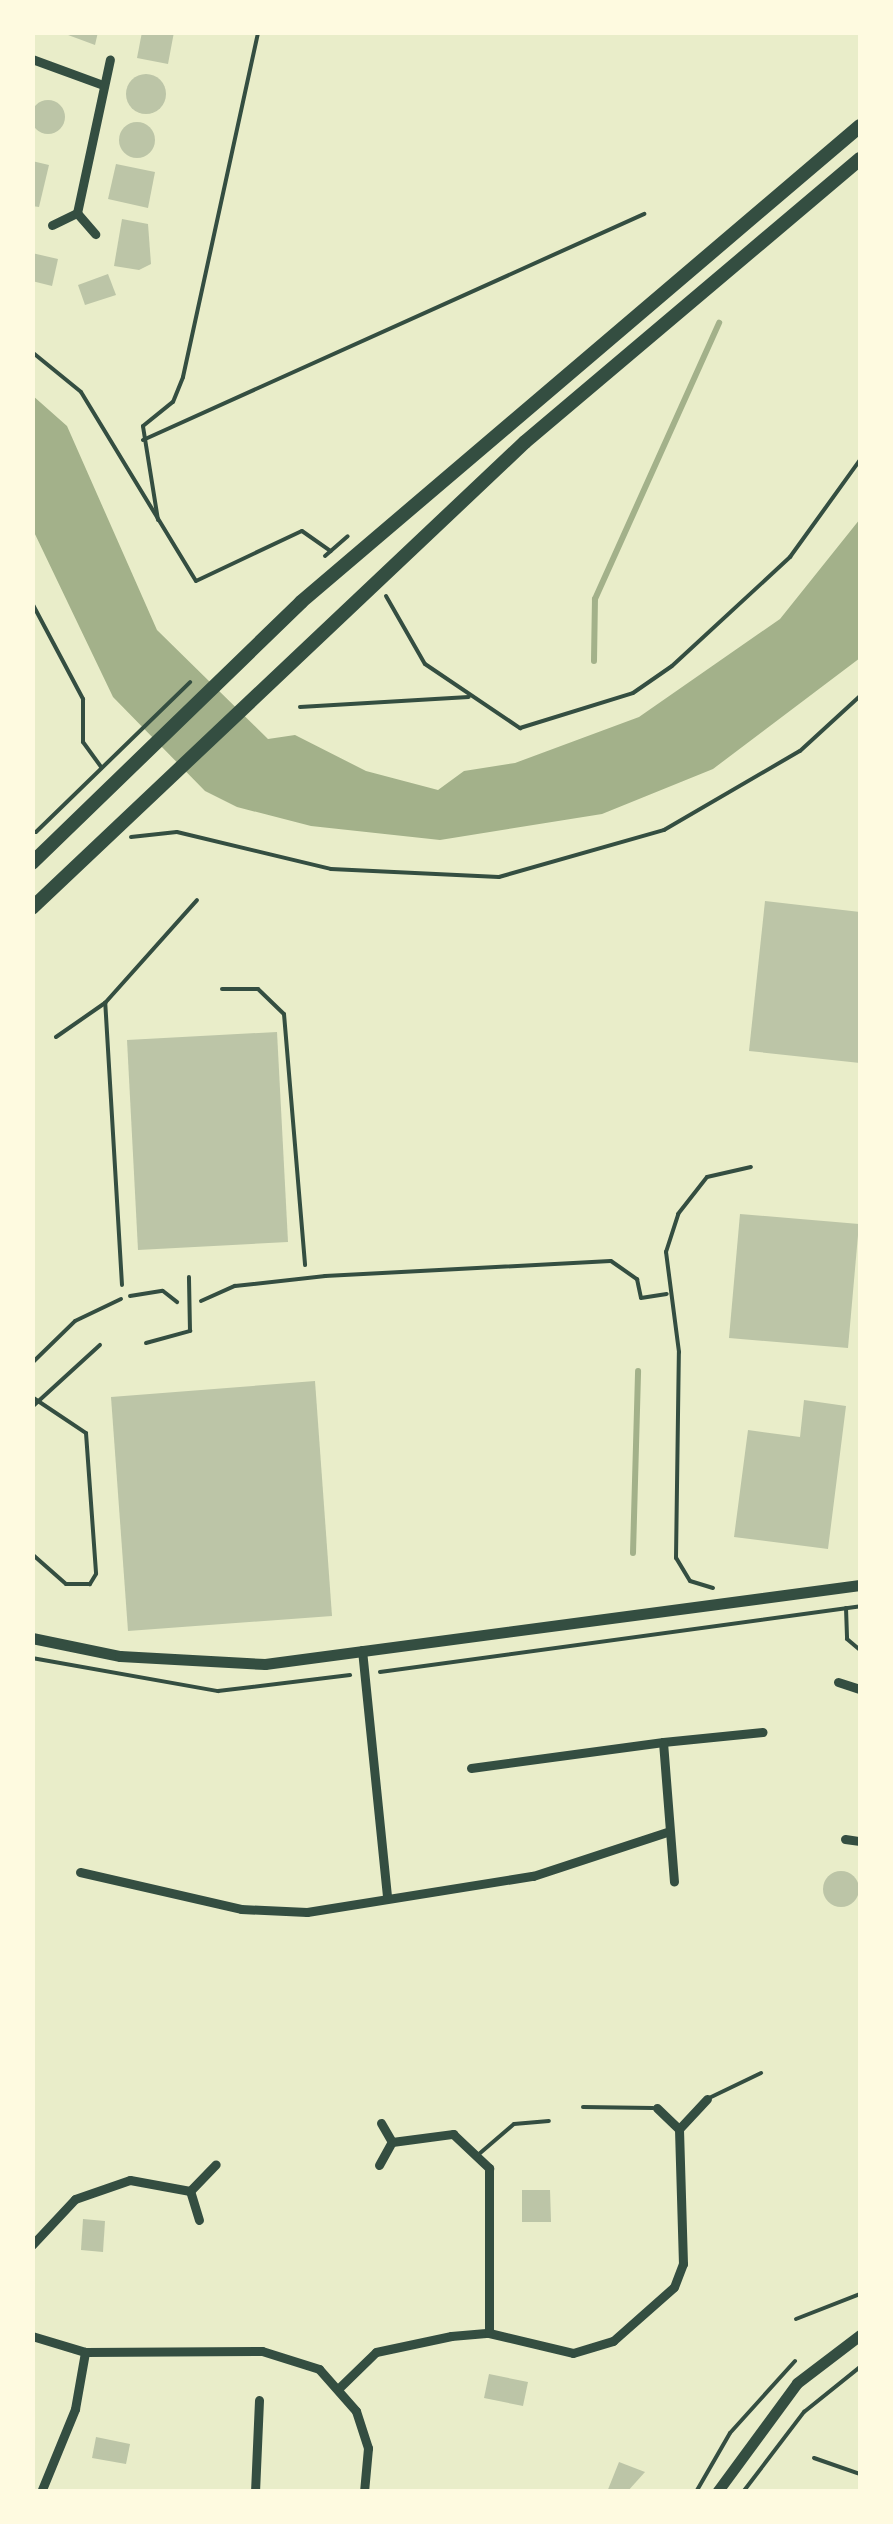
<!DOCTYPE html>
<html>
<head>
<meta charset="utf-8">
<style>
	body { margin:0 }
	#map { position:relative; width:893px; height:2524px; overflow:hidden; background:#e9edc9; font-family:Poppins,sans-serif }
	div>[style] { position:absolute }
	.water>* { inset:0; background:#a3b18a }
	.stream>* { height:6px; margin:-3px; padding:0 3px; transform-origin:3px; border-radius:3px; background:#a3b18a }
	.building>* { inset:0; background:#bcc5a7 }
	.round { border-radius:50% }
	.path>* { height:4px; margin:-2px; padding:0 2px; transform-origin:2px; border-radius:2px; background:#344e41 }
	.service>* { height:4px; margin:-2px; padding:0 2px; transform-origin:2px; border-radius:2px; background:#344e41 }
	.minor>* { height:9px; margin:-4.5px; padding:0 4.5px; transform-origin:4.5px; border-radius:4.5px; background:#344e41 }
	.tertiary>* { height:11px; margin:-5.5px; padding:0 5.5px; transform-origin:5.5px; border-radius:5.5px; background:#344e41 }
	.trunk>* { height:14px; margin:-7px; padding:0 7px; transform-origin:7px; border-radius:7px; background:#344e41 }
	span { translate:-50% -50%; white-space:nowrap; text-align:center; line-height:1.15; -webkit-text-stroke:10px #fefae0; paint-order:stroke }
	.frame { position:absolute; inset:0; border:35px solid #fefae0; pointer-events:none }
</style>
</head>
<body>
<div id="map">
	<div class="water">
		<div style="clip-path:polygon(32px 395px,67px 426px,157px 630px,268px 739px,295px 735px,366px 771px,438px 790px,464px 771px,515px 763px,639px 717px,780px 619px,860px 519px,860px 658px,713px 769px,602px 814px,440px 840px,311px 826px,237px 807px,205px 791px,113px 697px,33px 530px)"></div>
	</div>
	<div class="stream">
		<div style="left:594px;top:661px;width:62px;rotate:-89.1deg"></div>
		<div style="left:595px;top:599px;width:303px;rotate:-65.8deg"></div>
		<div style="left:633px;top:1553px;width:182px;rotate:-88.4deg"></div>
	</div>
	<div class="building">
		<div style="clip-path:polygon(60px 32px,98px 32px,95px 45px)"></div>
		<div style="clip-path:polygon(142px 32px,174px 32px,168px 64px,137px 58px)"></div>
		<div class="round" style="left:126px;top:74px;width:40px;height:40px"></div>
		<div class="round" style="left:31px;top:100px;width:34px;height:34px"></div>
		<div class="round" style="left:119px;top:122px;width:36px;height:36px"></div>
		<div style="clip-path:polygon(32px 161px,49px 165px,39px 207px,32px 206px)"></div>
		<div style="clip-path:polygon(116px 164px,155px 172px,148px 208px,108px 199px)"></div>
		<div style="clip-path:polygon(122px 219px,148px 224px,151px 264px,139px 270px,114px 266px)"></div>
		<div style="clip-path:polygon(32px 253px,58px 259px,52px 286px,32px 281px)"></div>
		<div style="clip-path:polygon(108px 274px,116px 295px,85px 305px,78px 285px)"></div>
		<div style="clip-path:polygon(765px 901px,860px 912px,860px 1063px,749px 1051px)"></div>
		<div style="clip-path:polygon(277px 1032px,288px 1242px,138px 1250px,127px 1040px)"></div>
		<div style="clip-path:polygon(740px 1214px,859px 1224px,848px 1348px,729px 1338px)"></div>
		<div style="clip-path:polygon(315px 1381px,332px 1616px,128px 1631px,111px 1397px)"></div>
		<div style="clip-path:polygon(804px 1400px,846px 1406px,828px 1549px,734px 1537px,748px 1430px,800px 1437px)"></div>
		<div class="round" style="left:823px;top:1871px;width:36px;height:36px"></div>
		<div style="clip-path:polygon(522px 2190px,550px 2190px,551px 2222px,522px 2222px)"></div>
		<div style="clip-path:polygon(83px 2219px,105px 2221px,103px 2252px,81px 2250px)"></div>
		<div style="clip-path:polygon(489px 2374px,528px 2382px,523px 2406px,484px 2398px)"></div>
		<div style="clip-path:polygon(96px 2437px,130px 2444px,126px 2464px,92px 2458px)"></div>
		<div style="clip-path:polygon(619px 2462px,645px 2472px,627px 2492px,607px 2492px)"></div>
	</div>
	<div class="path">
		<div style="left:32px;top:352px;width:63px;rotate:39.2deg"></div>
		<div style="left:81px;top:392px;width:221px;rotate:58.7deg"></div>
		<div style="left:196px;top:581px;width:117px;rotate:-25.3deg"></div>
		<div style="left:302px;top:531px;width:35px;rotate:35deg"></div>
		<div style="left:143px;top:440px;width:550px;rotate:-24.28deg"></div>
		<div style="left:158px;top:520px;width:95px;rotate:-99.1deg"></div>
		<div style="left:143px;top:426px;width:38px;rotate:-39deg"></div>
		<div style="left:173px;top:402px;width:27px;rotate:-68deg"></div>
		<div style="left:183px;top:377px;width:353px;rotate:-77.7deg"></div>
		<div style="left:325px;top:556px;width:30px;rotate:-41deg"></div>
		<div style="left:386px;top:596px;width:78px;rotate:60.2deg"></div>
		<div style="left:425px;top:664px;width:115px;rotate:34deg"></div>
		<div style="left:520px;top:728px;width:118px;rotate:-17.2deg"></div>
		<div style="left:633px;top:693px;width:47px;rotate:-34.7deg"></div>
		<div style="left:672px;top:666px;width:161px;rotate:-42.7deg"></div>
		<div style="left:790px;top:557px;width:120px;rotate:-54.2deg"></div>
		<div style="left:32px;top:603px;width:109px;rotate:62deg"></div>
		<div style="left:83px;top:699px;width:43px;rotate:90deg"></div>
		<div style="left:83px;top:742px;width:31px;rotate:54deg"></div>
		<div style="left:300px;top:707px;width:169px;rotate:-3.4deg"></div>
		<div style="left:36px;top:832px;width:215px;rotate:-44.2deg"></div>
		<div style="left:131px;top:837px;width:46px;rotate:-6.2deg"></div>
		<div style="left:177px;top:832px;width:158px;rotate:13.5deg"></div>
		<div style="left:331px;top:869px;width:168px;rotate:2.7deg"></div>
		<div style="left:499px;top:877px;width:172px;rotate:-15.9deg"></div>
		<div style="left:664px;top:830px;width:157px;rotate:-30.2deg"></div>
		<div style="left:800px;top:751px;width:81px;rotate:-42.5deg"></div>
		<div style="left:130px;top:1296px;width:33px;rotate:-9deg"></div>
		<div style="left:163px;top:1291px;width:18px;rotate:38deg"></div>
		<div style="left:201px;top:1301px;width:37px;rotate:-24deg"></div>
		<div style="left:235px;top:1286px;width:91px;rotate:-6.3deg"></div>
		<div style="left:325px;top:1276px;width:286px;rotate:-3deg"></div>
		<div style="left:611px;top:1261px;width:32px;rotate:35deg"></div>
		<div style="left:637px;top:1279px;width:19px;rotate:78deg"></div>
		<div style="left:641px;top:1298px;width:26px;rotate:-9deg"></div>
		<div style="left:32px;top:1363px;width:60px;rotate:-44.3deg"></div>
		<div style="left:75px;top:1321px;width:51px;rotate:-25.6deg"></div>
		<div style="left:713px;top:1588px;width:24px;rotate:-163deg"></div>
		<div style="left:690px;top:1581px;width:27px;rotate:-121deg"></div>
		<div style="left:676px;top:1558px;width:206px;rotate:-89.2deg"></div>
		<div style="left:679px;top:1352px;width:101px;rotate:-97.4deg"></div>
		<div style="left:666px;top:1252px;width:40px;rotate:-72deg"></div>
		<div style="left:678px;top:1214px;width:47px;rotate:-51.9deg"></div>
		<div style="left:707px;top:1177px;width:45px;rotate:-12.8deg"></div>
		<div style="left:846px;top:1608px;width:31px;rotate:88deg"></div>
		<div style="left:847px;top:1639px;width:17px;rotate:40deg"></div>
		<div style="left:32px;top:1658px;width:189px;rotate:10.1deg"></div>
		<div style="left:218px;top:1691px;width:133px;rotate:-6.9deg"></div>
		<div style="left:380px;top:1672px;width:485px;rotate:-7.8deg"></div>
		<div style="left:696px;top:2492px;width:68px;rotate:-60deg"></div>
		<div style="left:730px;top:2433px;width:97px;rotate:-47.9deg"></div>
		<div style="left:743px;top:2492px;width:101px;rotate:-52.7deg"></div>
		<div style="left:804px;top:2412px;width:72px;rotate:-38.8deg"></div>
	</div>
	<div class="service">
		<div style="left:222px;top:989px;width:36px"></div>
		<div style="left:258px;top:989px;width:36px;rotate:44deg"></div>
		<div style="left:284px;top:1014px;width:252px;rotate:85.2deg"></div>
		<div style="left:56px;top:1037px;width:60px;rotate:-34.8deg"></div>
		<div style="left:122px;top:1285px;width:283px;rotate:-93.4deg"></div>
		<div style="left:105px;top:1003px;width:138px;rotate:-48.2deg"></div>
		<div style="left:146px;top:1343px;width:46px;rotate:-15.3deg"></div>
		<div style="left:190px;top:1331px;width:54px;rotate:-91.1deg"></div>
		<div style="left:32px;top:1397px;width:65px;rotate:33.7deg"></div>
		<div style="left:86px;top:1433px;width:141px;rotate:85.9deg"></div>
		<div style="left:96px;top:1574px;width:12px;rotate:121deg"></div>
		<div style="left:90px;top:1584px;width:24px;rotate:180deg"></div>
		<div style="left:66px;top:1584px;width:45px;rotate:-138.6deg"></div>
		<div style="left:32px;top:1407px;width:92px;rotate:-42.4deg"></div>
		<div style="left:707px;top:2099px;width:60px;rotate:-25.7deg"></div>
		<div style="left:583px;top:2107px;width:70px;rotate:0.8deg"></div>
		<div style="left:479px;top:2154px;width:46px;rotate:-40.6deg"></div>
		<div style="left:514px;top:2124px;width:35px;rotate:-5deg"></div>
		<div style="left:796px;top:2319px;width:69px;rotate:-21.3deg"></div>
		<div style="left:814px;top:2458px;width:49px;rotate:19.2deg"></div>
	</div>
	<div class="minor">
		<div style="left:32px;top:59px;width:76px;rotate:20.1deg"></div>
		<div style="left:77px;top:213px;width:157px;rotate:-77.9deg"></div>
		<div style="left:52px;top:225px;width:28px;rotate:-26deg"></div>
		<div style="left:77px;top:213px;width:28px;rotate:49deg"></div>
		<div style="left:362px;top:1650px;width:246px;rotate:84.2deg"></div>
		<div style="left:838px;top:1682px;width:23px;rotate:18deg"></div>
		<div style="left:663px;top:1742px;width:100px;rotate:-5.7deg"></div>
		<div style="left:471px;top:1768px;width:194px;rotate:-7.7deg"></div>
		<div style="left:663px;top:1742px;width:140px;rotate:85.5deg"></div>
		<div style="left:845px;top:1839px;width:15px;rotate:8deg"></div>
		<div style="left:80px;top:1872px;width:165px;rotate:12.9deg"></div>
		<div style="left:241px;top:1909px;width:66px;rotate:2.6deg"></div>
		<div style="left:307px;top:1912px;width:229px;rotate:-9.1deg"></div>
		<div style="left:533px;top:1876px;width:141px;rotate:-18.2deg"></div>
		<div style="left:657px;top:2108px;width:30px;rotate:44deg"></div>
		<div style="left:679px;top:2129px;width:41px;rotate:-47deg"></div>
		<div style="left:392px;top:2142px;width:62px;rotate:-7.5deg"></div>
		<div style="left:453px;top:2134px;width:50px;rotate:43.4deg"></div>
		<div style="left:489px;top:2168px;width:165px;rotate:90deg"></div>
		<div style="left:379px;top:2165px;width:26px;rotate:-61deg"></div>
		<div style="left:392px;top:2142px;width:22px;rotate:-120deg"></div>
		<div style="left:199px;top:2220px;width:30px;rotate:-107deg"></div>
		<div style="left:190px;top:2191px;width:37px;rotate:-46deg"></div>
		<div style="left:32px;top:2245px;width:63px;rotate:-46.9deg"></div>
		<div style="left:75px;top:2199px;width:58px;rotate:-19.1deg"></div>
		<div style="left:130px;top:2180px;width:61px;rotate:10.4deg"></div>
		<div style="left:32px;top:2336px;width:55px;rotate:16.8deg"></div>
		<div style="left:85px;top:2352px;width:177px;rotate:-0.3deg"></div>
		<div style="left:262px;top:2351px;width:60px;rotate:17.5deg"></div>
		<div style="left:319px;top:2369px;width:56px;rotate:48.6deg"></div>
		<div style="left:356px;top:2411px;width:39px;rotate:72deg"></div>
		<div style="left:368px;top:2448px;width:44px;rotate:95.2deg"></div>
		<div style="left:340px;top:2387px;width:50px;rotate:-44.2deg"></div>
		<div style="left:376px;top:2352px;width:77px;rotate:-12deg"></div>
		<div style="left:451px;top:2336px;width:38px;rotate:-5deg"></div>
		<div style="left:489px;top:2333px;width:86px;rotate:13.4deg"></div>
		<div style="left:573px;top:2353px;width:42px;rotate:-16.7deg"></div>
		<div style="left:613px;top:2341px;width:81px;rotate:-41.5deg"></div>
		<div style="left:674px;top:2287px;width:25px;rotate:-69deg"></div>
		<div style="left:683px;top:2264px;width:135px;rotate:-91.7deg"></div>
		<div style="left:41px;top:2492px;width:90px;rotate:-67.7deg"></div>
		<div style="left:75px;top:2409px;width:58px;rotate:-80deg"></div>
		<div style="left:255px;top:2492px;width:92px;rotate:-87.5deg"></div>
	</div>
	<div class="tertiary">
		<div style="left:32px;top:1638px;width:90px;rotate:11.6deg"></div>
		<div style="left:120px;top:1656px;width:145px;rotate:3.2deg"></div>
		<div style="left:265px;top:1664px;width:600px;rotate:-7.56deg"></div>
		<div style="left:717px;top:2492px;width:135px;rotate:-53.7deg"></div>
		<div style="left:797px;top:2383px;width:79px;rotate:-37.3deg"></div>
	</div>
	<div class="trunk">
		<div style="left:32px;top:863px;width:375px;rotate:-44.1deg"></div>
		<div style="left:301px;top:602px;width:734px;rotate:-40.42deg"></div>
		<div style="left:32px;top:908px;width:678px;rotate:-43.39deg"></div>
		<div style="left:525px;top:442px;width:439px;rotate:-40.2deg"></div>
	</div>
	<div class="frame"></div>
</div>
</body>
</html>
